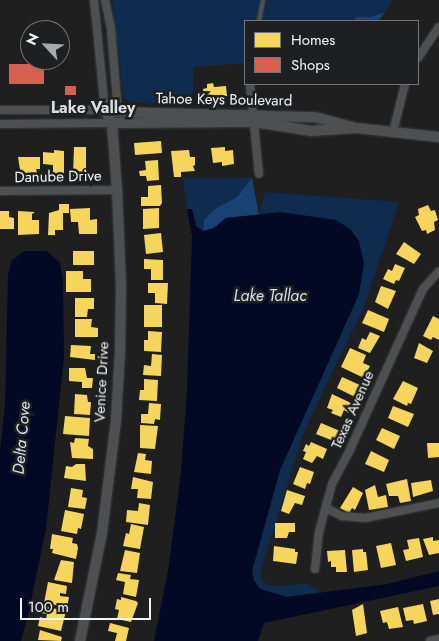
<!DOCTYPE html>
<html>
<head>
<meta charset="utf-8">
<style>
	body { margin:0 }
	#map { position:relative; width:439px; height:641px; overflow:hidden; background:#1f1f20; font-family:Jost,sans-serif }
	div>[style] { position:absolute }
	.green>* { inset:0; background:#0f2b4e }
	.forest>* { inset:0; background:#184174 }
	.water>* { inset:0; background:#030924 }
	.homes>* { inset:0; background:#f6d55c }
	.shops>* { inset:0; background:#d6604d }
	.roads { filter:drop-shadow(0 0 1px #3b3c3d) drop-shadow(0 0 1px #3b3c3d) }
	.service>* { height:4px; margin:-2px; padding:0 2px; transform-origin:2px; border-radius:2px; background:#4e4f50 }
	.minor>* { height:8px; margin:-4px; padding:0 4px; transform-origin:4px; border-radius:4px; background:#4e4f50 }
	.tertiary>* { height:10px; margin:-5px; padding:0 5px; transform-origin:5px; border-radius:5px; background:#4e4f50 }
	span { translate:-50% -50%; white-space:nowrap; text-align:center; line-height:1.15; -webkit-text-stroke:5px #1e1f21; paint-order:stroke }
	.street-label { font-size:15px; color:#f3f4f6 }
	.neighbourhood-label { font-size:16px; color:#dbdde0; font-weight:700 }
	.water-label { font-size:16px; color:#d3e0f2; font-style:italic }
	.legend { position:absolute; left:244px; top:20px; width:175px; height:65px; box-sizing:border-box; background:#1e1f21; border:1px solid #737476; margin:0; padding:6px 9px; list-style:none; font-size:15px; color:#f3f4f6 }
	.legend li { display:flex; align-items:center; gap:10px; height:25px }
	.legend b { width:25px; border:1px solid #737476 }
	.north { position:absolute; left:20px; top:20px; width:50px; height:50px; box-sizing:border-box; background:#1e1f21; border:1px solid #737476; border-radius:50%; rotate:295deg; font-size:14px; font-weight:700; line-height:20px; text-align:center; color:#f3f4f6 }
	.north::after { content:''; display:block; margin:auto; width:18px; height:22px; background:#a9a9ab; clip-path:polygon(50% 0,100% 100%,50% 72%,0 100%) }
	.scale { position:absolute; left:20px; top:598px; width:131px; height:22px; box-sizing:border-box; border:2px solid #f3f4f6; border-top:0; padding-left:6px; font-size:15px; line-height:18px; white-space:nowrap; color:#f3f4f6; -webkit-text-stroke:4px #1e1f21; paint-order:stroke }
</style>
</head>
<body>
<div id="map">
	<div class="green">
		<div style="clip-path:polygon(112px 0,392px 0,385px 12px,371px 17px,356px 17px,353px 21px,245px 21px,245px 63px,194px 67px,192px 105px,133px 103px,124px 98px)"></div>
		<div style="clip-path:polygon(183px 178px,252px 178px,237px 197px,213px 210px,204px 220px,203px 231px,196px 226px,192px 210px,187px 209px)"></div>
		<div style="clip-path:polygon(265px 192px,399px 202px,365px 304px,305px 429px,261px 569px,262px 581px,269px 586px,307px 584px,321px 592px,287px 597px,260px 589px,254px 581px,252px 571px,280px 470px,359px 294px,280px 212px,259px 215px)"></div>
	</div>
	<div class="forest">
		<div style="clip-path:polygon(385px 12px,379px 21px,353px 21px,356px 17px,371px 17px)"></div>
		<div style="clip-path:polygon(252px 178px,259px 215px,226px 218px,214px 228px,203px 231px,204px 220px,213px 210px,237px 197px)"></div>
	</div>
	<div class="water">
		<div style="clip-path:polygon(187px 209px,192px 209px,196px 226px,203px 231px,214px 228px,226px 218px,280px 212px,336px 220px,350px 229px,359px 241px,364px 263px,359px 294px,280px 470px,252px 571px,254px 581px,260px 589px,287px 597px,387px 584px,439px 571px,439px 586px,264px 623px,258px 641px,154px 641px,169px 565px,181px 472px,187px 390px,192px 237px)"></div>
		<div style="clip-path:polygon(24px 251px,47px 251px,60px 263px,63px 281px,64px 357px,46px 529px,29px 611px,21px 641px,0 641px,0 451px,5px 405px,8px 275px,12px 260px)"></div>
	</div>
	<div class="homes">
		<div style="clip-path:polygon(213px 83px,214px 87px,226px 86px,227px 96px,215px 98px,216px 102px,209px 103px,209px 99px,204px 99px,203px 89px,207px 88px,207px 84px)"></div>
		<div style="clip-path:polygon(161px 141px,162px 153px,135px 155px,134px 143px)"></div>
		<div style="clip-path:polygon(74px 147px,86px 147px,86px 177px,73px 176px)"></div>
		<div style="clip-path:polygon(225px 147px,225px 151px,233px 150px,234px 164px,222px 166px,222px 162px,213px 163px,211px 148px)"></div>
		<div style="clip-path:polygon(54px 150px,64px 151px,64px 176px,53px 176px,53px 165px,43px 164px,43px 152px,54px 153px)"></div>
		<div style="clip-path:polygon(189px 150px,190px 157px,195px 157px,195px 165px,193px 166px,195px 171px,181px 172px,181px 177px,174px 177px,171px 151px)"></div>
		<div style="clip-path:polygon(18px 157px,40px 157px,40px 169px,36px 169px,38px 176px,21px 176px)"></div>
		<div style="clip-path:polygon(158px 160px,159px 180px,147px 181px,146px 176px,140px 176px,139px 171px,146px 170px,145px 161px)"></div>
		<div style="clip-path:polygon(161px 185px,162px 203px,160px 206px,141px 206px,141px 197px,148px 197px,148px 186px)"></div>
		<div style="clip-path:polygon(59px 204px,69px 204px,69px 213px,63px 213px,63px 230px,55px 230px,55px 235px,48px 235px,49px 213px,59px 210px)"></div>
		<div style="clip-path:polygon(428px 205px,431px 211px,435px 210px,438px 220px,434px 222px,435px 230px,427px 234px,426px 230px,422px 231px,415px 217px,419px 215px,418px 209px)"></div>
		<div style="clip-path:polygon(90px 208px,90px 220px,97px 219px,97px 234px,79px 234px,78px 222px,71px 222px,70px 209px)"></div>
		<div style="clip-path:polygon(159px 208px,159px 228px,143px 229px,143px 209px)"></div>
		<div style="clip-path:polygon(0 211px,9px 211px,9px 217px,14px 218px,14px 229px,0 229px)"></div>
		<div style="clip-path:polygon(18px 211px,35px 212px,32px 214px,32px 220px,39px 220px,39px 234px,18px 235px)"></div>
		<div style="clip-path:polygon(161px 233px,163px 252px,146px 254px,144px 235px)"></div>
		<div style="clip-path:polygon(404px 242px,421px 254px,414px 264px,396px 254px)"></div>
		<div style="clip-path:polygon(73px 251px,94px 251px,94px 265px,73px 265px)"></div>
		<div style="clip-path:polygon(144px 259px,163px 260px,163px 280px,151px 280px,151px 269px,144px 269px)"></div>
		<div style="clip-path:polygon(395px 264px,405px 268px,399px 281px,396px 280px,394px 284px,383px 279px,388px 269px,392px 271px)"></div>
		<div style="clip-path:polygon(66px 271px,83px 271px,83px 279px,91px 279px,91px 292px,66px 292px)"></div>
		<div style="clip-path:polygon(148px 283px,168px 283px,167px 304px,155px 303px,155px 293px,148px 293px)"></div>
		<div style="clip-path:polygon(381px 286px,396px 291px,388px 309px,375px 302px)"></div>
		<div style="clip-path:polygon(75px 298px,94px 298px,94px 309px,88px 309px,87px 317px,75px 317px)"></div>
		<div style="clip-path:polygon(144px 305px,162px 305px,162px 327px,144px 327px)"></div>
		<div style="clip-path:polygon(368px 310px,389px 319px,384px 332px,362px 323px)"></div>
		<div style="clip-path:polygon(433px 316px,439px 319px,439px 340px,433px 337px,431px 340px,423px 336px)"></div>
		<div style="clip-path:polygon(75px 319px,92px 319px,91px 327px,98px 328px,98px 337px,75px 337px)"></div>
		<div style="clip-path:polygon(148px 331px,162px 332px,161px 352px,144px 351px,144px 340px,148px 340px)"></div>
		<div style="clip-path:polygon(370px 332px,380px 336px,370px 353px,358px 348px,362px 338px,366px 340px)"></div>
		<div style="clip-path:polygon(419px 343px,433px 351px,427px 363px,414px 358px)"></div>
		<div style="clip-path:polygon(71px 345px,91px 346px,90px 354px,95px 354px,95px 360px,70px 357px)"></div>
		<div style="clip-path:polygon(350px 348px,366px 355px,363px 363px,370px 366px,364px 378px,341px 367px)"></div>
		<div style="clip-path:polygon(152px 354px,162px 355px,161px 376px,143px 375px,144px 365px,151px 366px)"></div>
		<div style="clip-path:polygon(69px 368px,85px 368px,87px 378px,93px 378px,92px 388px,82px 388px,82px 382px,69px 381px)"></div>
		<div style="clip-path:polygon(342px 377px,360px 385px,355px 397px,337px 388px)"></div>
		<div style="clip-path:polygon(144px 379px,158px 380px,157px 401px,139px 400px,140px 390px,144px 390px)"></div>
		<div style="clip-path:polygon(403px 381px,418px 388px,411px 404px,408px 403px,407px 406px,393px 399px)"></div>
		<div style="clip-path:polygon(75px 394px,87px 395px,88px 402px,91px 402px,90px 415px,74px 414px)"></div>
		<div style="clip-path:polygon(332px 394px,353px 404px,349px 413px,344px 410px,341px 417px,331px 413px,333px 410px,327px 408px)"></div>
		<div style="clip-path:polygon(149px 403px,161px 404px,160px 420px,155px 419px,154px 424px,141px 423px,141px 414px,148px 414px)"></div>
		<div style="clip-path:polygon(393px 406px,414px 414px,408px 427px,388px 418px)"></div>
		<div style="clip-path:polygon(65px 416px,90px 418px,89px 436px,63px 434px)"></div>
		<div style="clip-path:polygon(321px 423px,340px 431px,336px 442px,316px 434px)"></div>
		<div style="clip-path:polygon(140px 425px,158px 426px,155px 449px,140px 448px)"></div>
		<div style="clip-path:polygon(382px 428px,400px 436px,394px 449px,376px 440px)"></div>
		<div style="clip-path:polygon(75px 438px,89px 439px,88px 446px,93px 449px,93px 459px,72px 458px,70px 442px,74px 443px)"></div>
		<div style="clip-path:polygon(311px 442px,327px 449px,323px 459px,317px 456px,312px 463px,303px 459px,306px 452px,303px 451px,306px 444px,309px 446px)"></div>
		<div style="clip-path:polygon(427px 443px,439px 443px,439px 457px,428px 458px)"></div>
		<div style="clip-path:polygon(371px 451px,389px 460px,384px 472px,365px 464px)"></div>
		<div style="clip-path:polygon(138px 453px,146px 454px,145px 460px,152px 461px,151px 474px,134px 472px)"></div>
		<div style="clip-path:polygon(76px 464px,85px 464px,86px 481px,64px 478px,66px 466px,72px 467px)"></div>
		<div style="clip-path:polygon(300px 467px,314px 472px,310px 484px,307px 483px,305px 489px,293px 484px)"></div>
		<div style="clip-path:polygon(133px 477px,153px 482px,151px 499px,137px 498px,138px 489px,131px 489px)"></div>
		<div style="clip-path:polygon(407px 479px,411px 501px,400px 503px,398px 496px,389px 496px,386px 484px)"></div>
		<div style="clip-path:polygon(431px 480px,433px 491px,413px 497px,411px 483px)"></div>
		<div style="clip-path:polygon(375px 485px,378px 497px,386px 495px,388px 507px,369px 510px,365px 490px)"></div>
		<div style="clip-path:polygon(353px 487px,363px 493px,355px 510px,352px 508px,349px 513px,340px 508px)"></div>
		<div style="clip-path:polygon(71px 488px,83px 490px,82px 497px,87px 498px,85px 509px,68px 507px)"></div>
		<div style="clip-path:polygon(287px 490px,305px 496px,302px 505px,295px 503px,289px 514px,281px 511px)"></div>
		<div style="clip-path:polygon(139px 503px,150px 505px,148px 525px,126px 522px,127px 510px,138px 511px)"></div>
		<div style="clip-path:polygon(65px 510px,84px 514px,81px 529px,78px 528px,77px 534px,61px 531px)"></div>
		<div style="clip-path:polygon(275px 523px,295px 523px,295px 532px,289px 532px,287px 538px,275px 538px)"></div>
		<div style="clip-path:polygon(131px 524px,144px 527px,140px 549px,123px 546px,126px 533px,129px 534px)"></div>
		<div style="clip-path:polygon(52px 534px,73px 538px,72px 543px,77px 544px,78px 548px,76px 559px,52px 553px,53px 549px,50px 549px)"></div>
		<div style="clip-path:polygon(433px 537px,433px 541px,439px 540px,439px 553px,429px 555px,423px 539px)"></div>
		<div style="clip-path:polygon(419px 538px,423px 557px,406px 561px,403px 550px,409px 549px,407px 540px)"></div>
		<div style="clip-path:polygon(391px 543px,396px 565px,381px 568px,376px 546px)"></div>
		<div style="clip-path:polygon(274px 546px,295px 549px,295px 552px,298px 552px,296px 564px,273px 561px)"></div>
		<div style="clip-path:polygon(363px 549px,363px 552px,366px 552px,368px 570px,354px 572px,352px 550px)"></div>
		<div style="clip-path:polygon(125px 550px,140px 553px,137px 573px,120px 571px)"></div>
		<div style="clip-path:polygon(345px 550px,347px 572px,336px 572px,336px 567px,331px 567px,331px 561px,328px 562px,327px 551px)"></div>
		<div style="clip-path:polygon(61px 560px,74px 562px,72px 583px,54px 580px)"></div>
		<div style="clip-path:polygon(118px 573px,131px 575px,130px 579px,139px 580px,136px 597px,123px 594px,125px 582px,116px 580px)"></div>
		<div style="clip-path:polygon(48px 582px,67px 586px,66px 594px,60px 593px,60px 596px,69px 597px,67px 607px,44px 603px)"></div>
		<div style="clip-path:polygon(121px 597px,136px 601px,138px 603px,131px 622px,117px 619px,119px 610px,115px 609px,117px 599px,121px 600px)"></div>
		<div style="clip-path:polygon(439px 599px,439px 614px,433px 615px,430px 601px)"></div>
		<div style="clip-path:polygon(363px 604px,367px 633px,356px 636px,352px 610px)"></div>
		<div style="clip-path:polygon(423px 604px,427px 621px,414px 624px,413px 620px,406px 621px,403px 608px)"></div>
		<div style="clip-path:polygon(42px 606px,66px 611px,61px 631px,38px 626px,40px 617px,46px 619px,47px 614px,41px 613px)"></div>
		<div style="clip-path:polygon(398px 607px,403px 627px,389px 629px,387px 622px,383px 623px,380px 611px)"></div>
		<div style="clip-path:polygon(110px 623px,129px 628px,126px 641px,115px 641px,117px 633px,108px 631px)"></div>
		<div style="clip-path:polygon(40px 630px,62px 637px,61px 641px,38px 640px)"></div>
	</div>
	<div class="shops">
		<div style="clip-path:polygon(56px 22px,57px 30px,38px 30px,38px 24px)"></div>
		<div style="clip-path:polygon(9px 64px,44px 64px,44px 84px,9px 84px)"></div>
		<div style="clip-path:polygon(65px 86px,76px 86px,76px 95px,65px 95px)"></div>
	</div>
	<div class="roads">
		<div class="service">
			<div style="left:259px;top:21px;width:21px;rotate:-79deg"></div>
		</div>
		<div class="minor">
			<div style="left:105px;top:0;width:30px;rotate:78deg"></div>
			<div style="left:111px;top:29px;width:83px;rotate:85.2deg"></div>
			<div style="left:418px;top:58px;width:37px;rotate:-56deg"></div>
			<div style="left:250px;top:84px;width:90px;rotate:84.3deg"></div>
			<div style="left:0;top:110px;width:105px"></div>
			<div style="left:105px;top:110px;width:111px;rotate:-95.7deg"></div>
			<div style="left:0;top:124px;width:112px;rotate:-0.5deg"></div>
			<div style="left:393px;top:132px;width:49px;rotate:-76deg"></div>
			<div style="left:0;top:191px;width:117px;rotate:-0.5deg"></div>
			<div style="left:326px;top:508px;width:18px;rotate:27deg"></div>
			<div style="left:342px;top:516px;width:23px;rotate:5deg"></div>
			<div style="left:365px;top:518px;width:76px;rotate:-11.5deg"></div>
			<div style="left:315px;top:569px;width:37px;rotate:-84deg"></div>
			<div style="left:319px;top:532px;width:50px;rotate:-74.8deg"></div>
			<div style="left:332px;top:484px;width:36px;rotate:-62deg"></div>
			<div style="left:349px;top:452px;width:179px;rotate:-65.6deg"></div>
			<div style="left:423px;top:289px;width:24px;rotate:-48deg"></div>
			<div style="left:430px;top:641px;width:9px;rotate:-13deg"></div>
		</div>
		<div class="tertiary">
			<div style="left:105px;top:110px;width:13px;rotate:9deg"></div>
			<div style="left:118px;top:112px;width:197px;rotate:1.5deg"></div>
			<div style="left:315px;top:117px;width:39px;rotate:15deg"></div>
			<div style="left:112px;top:123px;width:143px;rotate:-0.4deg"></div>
			<div style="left:255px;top:122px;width:57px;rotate:9.1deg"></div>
			<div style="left:311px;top:131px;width:45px;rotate:-3.8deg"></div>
			<div style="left:356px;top:128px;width:83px;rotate:6.2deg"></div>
			<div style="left:80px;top:641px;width:110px;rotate:-78.5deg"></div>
			<div style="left:102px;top:533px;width:114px;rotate:-82.9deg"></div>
			<div style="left:116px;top:420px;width:69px;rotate:-86.7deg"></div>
			<div style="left:120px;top:351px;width:66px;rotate:-89.1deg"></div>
			<div style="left:121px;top:285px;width:95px;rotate:-92.4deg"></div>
			<div style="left:117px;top:190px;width:67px;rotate:-94.3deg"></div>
			<div style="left:112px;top:123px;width:15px;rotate:-118deg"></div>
		</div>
	</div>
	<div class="street-label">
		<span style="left:224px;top:100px;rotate:1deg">Tahoe Keys Boulevard</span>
		<span style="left:58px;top:177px;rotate:-1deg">Danube Drive</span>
		<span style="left:102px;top:382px;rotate:-87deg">Venice Drive</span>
		<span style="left:353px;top:410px;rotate:-66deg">Texas Avenue</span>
	</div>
	<div class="neighbourhood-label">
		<span style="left:93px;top:108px">Lake Valley</span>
	</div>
	<div class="water-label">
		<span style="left:270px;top:296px">Lake Tallac</span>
		<span style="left:22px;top:438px;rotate:-85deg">Delta Cove</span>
	</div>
	<ul class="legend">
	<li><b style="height:14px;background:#f6d55c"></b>Homes</li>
	<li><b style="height:14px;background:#d6604d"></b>Shops</li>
	</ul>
	<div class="north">N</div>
	<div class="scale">100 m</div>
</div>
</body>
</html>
